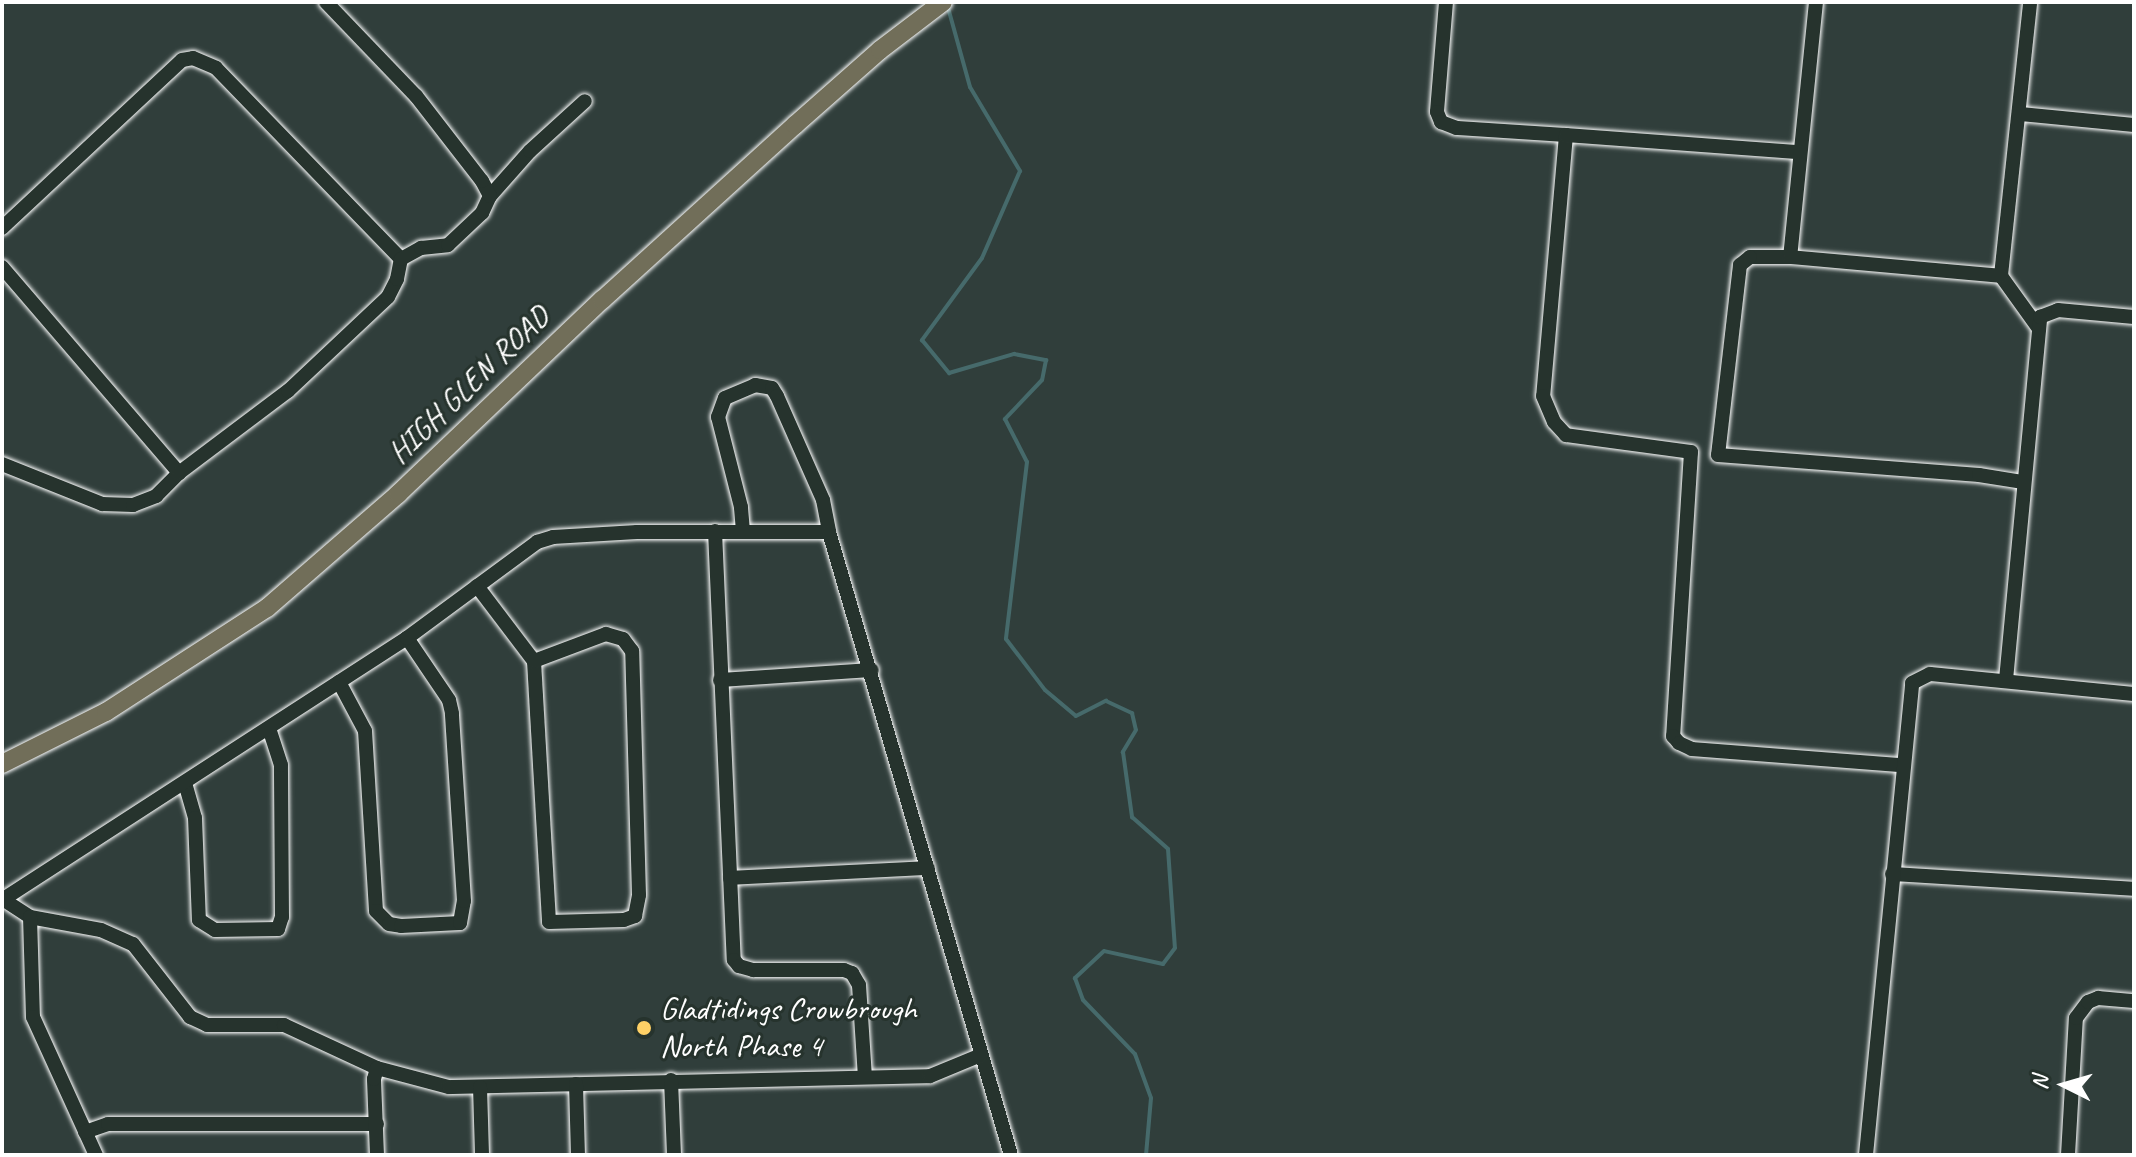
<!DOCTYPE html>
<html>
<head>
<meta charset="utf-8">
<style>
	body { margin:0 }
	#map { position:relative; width:2136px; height:1157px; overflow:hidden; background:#303e3b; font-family:Caveat,sans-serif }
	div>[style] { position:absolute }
	.stream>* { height:4px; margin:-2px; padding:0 2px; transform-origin:2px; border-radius:2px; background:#466a6b }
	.roads { filter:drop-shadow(0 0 2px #fff) drop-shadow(0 0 2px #fff) }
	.minor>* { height:14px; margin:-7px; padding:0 7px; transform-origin:7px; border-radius:7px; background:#26332d }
	.major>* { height:18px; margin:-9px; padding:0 9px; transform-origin:9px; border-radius:9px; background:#716e59 }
	.dots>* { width:22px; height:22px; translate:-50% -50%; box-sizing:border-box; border:4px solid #26332d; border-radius:50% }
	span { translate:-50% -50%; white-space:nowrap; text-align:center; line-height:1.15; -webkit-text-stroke:6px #26332d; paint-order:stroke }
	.street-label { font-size:32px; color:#fff }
	.poi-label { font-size:32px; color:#fff }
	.left { translate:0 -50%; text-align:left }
	.frame { position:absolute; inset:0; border:4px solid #fff; pointer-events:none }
	.north { position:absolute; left:2024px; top:1045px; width:80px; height:80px; -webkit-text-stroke:6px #26332d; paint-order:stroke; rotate:275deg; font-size:22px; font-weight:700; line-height:32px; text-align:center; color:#fff }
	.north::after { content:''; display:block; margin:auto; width:28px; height:36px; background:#fff; clip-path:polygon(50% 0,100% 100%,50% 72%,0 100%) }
</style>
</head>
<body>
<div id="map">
	<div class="stream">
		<div style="left:947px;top:4px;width:86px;rotate:74.5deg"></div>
		<div style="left:970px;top:87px;width:98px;rotate:59.2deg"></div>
		<div style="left:1020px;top:171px;width:95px;rotate:113.6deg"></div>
		<div style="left:982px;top:258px;width:102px;rotate:126.2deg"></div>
		<div style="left:922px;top:340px;width:43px;rotate:50.7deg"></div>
		<div style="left:949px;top:373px;width:68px;rotate:-16.3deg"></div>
		<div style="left:1014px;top:354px;width:33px;rotate:11deg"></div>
		<div style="left:1046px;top:360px;width:20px;rotate:101deg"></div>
		<div style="left:1042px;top:380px;width:54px;rotate:133.5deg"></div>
		<div style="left:1005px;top:419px;width:48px;rotate:62.9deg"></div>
		<div style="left:1027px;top:462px;width:178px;rotate:96.8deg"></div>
		<div style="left:1006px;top:639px;width:64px;rotate:52.6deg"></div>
		<div style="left:1045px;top:690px;width:40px;rotate:40deg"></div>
		<div style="left:1076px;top:716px;width:34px;rotate:-27deg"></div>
		<div style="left:1106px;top:701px;width:29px;rotate:25deg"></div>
		<div style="left:1132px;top:713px;width:17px;rotate:77deg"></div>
		<div style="left:1136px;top:730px;width:26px;rotate:121deg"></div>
		<div style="left:1123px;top:752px;width:66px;rotate:82.1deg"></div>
		<div style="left:1132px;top:817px;width:48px;rotate:41.6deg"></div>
		<div style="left:1168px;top:849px;width:99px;rotate:86deg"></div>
		<div style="left:1175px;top:948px;width:20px;rotate:127deg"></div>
		<div style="left:1163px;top:964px;width:60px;rotate:-167.6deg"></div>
		<div style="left:1104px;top:951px;width:40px;rotate:137deg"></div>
		<div style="left:1075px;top:978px;width:23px;rotate:70deg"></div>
		<div style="left:1083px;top:1000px;width:75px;rotate:46.1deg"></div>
		<div style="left:1135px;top:1054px;width:47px;rotate:70deg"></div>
		<div style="left:1151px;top:1098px;width:57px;rotate:95deg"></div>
	</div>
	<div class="roads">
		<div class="minor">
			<div style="left:1446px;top:2px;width:110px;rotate:94.7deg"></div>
			<div style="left:1437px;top:112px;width:11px;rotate:68deg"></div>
			<div style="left:1441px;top:122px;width:17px;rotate:21deg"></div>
			<div style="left:1457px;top:128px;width:109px;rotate:3.7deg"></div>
			<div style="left:1566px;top:135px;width:262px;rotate:95deg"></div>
			<div style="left:1543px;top:396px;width:28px;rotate:67deg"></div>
			<div style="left:1554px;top:422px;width:18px;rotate:47deg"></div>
			<div style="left:1566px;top:435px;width:126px;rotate:7.7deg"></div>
			<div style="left:1691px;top:452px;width:285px;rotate:93.6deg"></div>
			<div style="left:1673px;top:736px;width:9px;rotate:49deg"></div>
			<div style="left:1679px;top:743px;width:14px;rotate:25deg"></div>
			<div style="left:1692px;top:749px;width:210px;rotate:4.4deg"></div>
			<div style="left:1816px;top:2px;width:256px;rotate:95.8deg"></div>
			<div style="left:1790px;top:257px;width:40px;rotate:180deg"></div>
			<div style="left:1750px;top:257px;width:13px;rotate:141deg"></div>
			<div style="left:1740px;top:265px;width:191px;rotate:96.6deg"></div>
			<div style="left:1718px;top:455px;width:262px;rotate:4.4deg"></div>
			<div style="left:1979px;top:475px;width:45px;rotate:9deg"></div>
			<div style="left:2030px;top:4px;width:274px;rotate:96.1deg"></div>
			<div style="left:2001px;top:276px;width:62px;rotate:54.2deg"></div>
			<div style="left:2020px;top:114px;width:115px;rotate:5.5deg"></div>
			<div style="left:1566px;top:135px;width:234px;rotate:4.2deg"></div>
			<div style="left:490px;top:196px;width:60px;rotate:-48.4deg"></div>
			<div style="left:530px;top:151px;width:74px;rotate:-42.3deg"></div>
			<div style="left:2px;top:228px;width:246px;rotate:-43deg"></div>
			<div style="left:182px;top:60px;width:11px;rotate:-10deg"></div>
			<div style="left:193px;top:58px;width:25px;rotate:23deg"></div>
			<div style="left:216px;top:68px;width:266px;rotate:45.9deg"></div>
			<div style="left:1790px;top:257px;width:212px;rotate:5.1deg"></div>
			<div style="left:2px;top:267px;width:272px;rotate:49.3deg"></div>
			<div style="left:2px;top:464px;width:108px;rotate:21.8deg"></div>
			<div style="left:102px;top:504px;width:31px;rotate:2deg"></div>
			<div style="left:133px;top:505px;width:25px;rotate:-21deg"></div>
			<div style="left:156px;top:496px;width:33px;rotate:-45deg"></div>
			<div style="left:179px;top:473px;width:136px;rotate:-37deg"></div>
			<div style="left:288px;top:391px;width:137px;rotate:-43.2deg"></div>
			<div style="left:388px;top:297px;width:20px;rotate:-63deg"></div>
			<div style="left:397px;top:279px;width:20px;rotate:-79deg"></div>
			<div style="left:401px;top:259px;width:23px;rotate:-29deg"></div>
			<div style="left:421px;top:248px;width:27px;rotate:-6deg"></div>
			<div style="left:448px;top:245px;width:47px;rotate:-43.3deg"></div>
			<div style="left:482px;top:213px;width:19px;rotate:-65deg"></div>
			<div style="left:490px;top:196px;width:17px;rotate:-118deg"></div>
			<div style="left:482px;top:181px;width:108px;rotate:-127.8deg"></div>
			<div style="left:416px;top:96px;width:130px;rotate:-133.8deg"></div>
			<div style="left:715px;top:531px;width:429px;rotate:87.5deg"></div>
			<div style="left:734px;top:960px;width:8px;rotate:50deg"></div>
			<div style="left:739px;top:966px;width:15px;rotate:16deg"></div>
			<div style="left:753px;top:970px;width:91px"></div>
			<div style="left:844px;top:970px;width:9px;rotate:21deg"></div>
			<div style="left:852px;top:973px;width:14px;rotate:60deg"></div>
			<div style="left:859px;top:985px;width:92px;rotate:86.3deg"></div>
			<div style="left:743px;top:531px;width:24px;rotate:-95deg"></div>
			<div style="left:741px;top:507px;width:93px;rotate:-104.3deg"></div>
			<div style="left:718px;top:417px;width:20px;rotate:-70deg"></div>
			<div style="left:725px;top:398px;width:33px;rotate:-23deg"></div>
			<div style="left:755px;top:385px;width:17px;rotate:10deg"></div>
			<div style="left:772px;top:388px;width:9px;rotate:58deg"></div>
			<div style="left:777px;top:396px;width:114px;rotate:66.1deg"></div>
			<div style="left:823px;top:500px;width:33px;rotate:79deg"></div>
			<div style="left:477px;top:586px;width:94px;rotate:52.8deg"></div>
			<div style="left:534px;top:661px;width:261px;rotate:86.7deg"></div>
			<div style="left:549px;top:922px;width:75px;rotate:-1.5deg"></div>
			<div style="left:624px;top:920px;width:12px;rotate:-20deg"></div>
			<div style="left:635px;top:916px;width:21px;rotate:-79deg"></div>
			<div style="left:639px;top:895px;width:244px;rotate:-91.6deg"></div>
			<div style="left:632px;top:651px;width:15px;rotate:-127deg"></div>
			<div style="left:623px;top:639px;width:18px;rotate:-164deg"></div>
			<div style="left:606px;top:634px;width:77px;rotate:159.4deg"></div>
			<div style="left:720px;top:680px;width:152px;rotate:-3.8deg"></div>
			<div style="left:2006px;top:680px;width:365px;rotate:-84.6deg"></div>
			<div style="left:2040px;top:317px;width:19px;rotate:-21deg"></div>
			<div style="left:2058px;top:310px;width:76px;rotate:5.3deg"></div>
			<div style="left:339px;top:682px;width:55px;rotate:62deg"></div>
			<div style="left:365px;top:731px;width:180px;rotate:86.5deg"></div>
			<div style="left:376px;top:911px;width:18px;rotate:45deg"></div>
			<div style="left:389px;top:924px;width:12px;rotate:9deg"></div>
			<div style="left:401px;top:926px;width:59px;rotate:-2.9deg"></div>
			<div style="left:460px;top:923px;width:22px;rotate:-80deg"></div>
			<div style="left:464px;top:901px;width:188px;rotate:-93.7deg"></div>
			<div style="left:452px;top:713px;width:13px;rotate:-103deg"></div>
			<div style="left:449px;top:700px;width:75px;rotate:-124.1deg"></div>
			<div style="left:185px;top:783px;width:36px;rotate:74deg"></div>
			<div style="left:195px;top:818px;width:102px;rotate:87.8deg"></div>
			<div style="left:199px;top:920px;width:19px;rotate:32deg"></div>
			<div style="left:215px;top:930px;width:63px;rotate:-0.9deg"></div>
			<div style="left:278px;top:929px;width:13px;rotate:-72deg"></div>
			<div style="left:282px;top:917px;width:152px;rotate:-90.4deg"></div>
			<div style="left:281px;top:765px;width:38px;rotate:-108deg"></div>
			<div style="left:1892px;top:874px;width:242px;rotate:3.5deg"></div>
			<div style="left:730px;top:878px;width:198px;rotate:-2.9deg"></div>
			<div style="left:2px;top:900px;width:482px;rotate:-32.9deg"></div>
			<div style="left:407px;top:638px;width:162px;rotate:-36.4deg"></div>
			<div style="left:537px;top:542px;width:17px;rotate:-17deg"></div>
			<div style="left:553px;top:537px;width:84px;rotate:-3.4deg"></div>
			<div style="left:637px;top:532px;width:192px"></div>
			<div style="left:829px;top:532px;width:649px;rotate:73.72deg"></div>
			<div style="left:4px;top:900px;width:31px;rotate:33deg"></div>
			<div style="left:30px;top:917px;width:72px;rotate:10.4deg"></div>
			<div style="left:101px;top:930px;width:35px;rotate:24deg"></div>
			<div style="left:133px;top:944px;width:93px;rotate:52deg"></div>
			<div style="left:190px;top:1017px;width:19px;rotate:25deg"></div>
			<div style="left:207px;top:1025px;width:77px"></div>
			<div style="left:284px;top:1025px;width:102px;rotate:24.8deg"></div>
			<div style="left:377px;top:1068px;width:74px;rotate:14.8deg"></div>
			<div style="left:449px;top:1087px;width:481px;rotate:-1.3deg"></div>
			<div style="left:930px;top:1076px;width:55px;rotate:-22.4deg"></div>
			<div style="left:30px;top:917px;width:100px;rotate:88.3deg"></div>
			<div style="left:33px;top:1017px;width:152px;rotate:65.5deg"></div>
			<div style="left:671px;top:1080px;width:75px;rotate:87.7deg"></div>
			<div style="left:576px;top:1084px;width:71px;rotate:88.4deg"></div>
			<div style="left:480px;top:1087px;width:68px;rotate:88.3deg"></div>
			<div style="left:85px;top:1132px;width:24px;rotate:-19deg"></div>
			<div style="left:108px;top:1124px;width:269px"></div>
			<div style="left:377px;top:1155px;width:76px;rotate:-92.3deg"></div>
			<div style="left:374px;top:1079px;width:11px;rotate:-75deg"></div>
			<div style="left:1866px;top:1155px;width:474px;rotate:-84.4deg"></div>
			<div style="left:1912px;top:683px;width:20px;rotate:-27deg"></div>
			<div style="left:1930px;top:674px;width:205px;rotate:5.6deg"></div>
			<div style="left:2068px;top:1155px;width:137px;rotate:-86.7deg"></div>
			<div style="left:2076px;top:1018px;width:20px;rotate:-53deg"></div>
			<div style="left:2088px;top:1002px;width:11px;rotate:-22deg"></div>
			<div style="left:2098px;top:998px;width:36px;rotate:5deg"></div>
		</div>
		<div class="major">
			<div style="left:2px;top:764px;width:116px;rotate:-26.6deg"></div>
			<div style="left:106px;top:712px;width:192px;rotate:-32.9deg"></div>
			<div style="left:267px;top:608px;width:174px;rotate:-41deg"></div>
			<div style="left:398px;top:494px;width:282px;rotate:-43.6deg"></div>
			<div style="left:602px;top:300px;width:261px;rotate:-42.2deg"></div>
			<div style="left:795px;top:125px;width:113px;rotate:-41.4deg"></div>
			<div style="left:880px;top:50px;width:79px;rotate:-37.3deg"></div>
		</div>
	</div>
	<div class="dots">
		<div style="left:644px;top:1028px;background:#ffd166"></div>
	</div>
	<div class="street-label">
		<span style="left:469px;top:385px;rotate:-44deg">HIGH GLEN ROAD</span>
	</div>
	<div class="poi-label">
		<span class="left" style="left:660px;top:1028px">Gladtidings Crowbrough<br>North Phase 4</span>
	</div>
	<div class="frame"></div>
	<div class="north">N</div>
</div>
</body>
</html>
